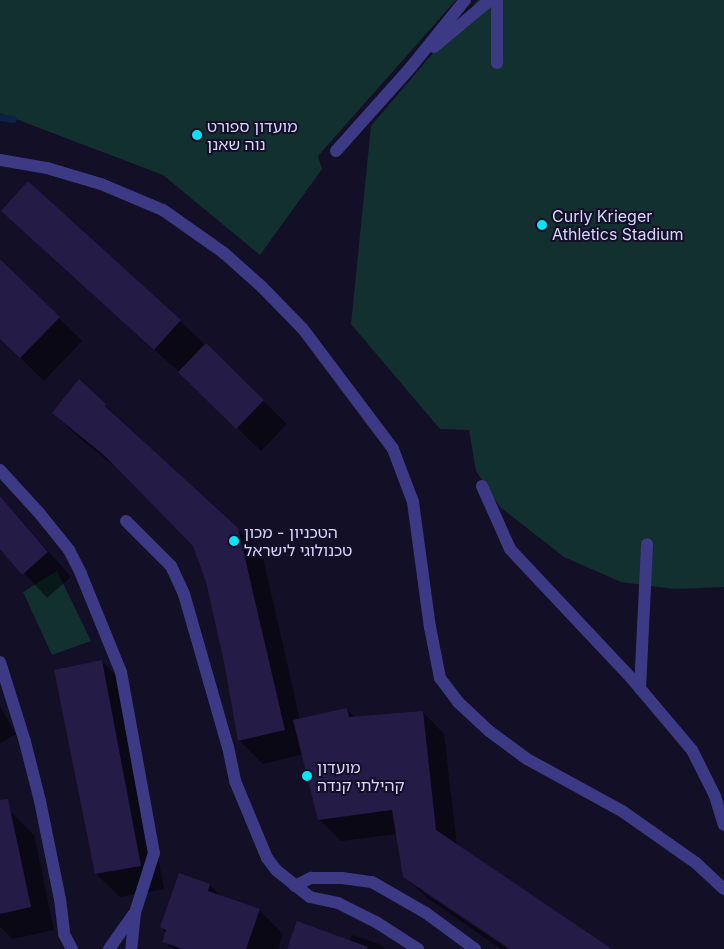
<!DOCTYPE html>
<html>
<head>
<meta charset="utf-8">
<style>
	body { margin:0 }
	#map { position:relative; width:724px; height:949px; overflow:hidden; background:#130f26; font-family:Inter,"Noto Sans Hebrew",sans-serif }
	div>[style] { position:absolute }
	.green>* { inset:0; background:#12302f }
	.shadow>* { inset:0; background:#0007 }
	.stream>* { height:7px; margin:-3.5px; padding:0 3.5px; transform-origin:3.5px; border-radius:3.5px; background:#0c2248 }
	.building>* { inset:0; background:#241b47 }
	.minor>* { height:12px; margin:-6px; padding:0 6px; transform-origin:6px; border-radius:6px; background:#3d3a85 }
	.dots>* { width:14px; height:14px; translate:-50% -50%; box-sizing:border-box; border:2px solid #130f26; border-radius:50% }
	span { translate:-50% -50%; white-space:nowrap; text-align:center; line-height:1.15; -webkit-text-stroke:4px #130f26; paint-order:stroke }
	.poi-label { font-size:16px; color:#d9d4ff }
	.left { translate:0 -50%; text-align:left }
</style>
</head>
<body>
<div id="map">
	<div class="green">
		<div style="clip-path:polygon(0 0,456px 0,318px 156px,322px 169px,260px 255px,163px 175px,0 113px)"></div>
		<div style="clip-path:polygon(478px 0,724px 0,724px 587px,674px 589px,621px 582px,564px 557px,500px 507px,476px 471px,469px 430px,440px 429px,351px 324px,371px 126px)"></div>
		<div style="clip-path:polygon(57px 571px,91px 641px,52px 655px,23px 592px)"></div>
	</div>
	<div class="shadow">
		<div style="clip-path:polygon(3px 211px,180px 321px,287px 424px,261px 451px,179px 372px)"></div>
		<div style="clip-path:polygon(0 260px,82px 341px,44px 381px,0 338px)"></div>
		<div style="clip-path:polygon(105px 405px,262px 553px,300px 720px,347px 709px,355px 718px,423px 712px,444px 734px,457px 846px,609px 949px,512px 949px,423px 889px,423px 892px,508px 949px,501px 949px,427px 898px,404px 876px,397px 834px,341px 841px,319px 819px,303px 754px,263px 764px,239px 740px,225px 662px,207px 581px,194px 545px,128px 477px,77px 436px,54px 413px)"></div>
		<div style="clip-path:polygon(0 496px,71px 577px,47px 598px,0 547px)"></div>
		<div style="clip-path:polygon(102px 661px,125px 685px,164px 889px,120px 897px,96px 874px)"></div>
		<div style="clip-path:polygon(0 706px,16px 734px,0 743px)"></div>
		<div style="clip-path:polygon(10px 811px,34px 835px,54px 930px,13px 939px,0 927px,0 813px)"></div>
		<div style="clip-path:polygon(210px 885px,222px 897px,259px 910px,283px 934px,278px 949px,172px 949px,164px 941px,167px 933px,161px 927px)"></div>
		<div style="clip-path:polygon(352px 935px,382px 945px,386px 949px,288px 949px,350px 941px)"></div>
	</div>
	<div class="stream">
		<div style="left:0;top:117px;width:13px;rotate:9deg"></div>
	</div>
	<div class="building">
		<div style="clip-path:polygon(28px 181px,181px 320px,154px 350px,1px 211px)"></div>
		<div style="clip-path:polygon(0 259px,60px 317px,20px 358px,0 339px)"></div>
		<div style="clip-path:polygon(206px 343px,264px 400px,236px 429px,178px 372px)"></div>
		<div style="clip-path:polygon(79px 379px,106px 404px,105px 406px,238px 528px,285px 730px,238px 741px,224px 662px,206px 582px,193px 546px,105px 456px,52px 413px)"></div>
		<div style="clip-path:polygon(0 496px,48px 552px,22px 575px,0 549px)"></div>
		<div style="clip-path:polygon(102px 660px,141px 866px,95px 874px,54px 670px)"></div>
		<div style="clip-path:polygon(347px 708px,349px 717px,423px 711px,436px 830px,612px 949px,510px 949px,403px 877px,392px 810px,318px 820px,293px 720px)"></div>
		<div style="clip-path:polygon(8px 799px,31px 907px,0 914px,0 800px)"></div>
		<div style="clip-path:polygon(179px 873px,210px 884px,208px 891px,260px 909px,246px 949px,183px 949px,162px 942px,166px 930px,160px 927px)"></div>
		<div style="clip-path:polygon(297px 921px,368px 947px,367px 949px,287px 949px)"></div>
	</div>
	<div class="minor">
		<div style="left:434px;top:47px;width:73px;rotate:-40deg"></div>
		<div style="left:497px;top:63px;width:63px;rotate:-90deg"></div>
		<div style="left:336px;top:151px;width:113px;rotate:-48.2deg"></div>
		<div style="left:411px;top:67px;width:86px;rotate:-51.1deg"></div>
		<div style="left:0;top:160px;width:48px;rotate:9.7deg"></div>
		<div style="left:47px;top:168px;width:56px;rotate:16.5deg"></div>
		<div style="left:101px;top:184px;width:67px;rotate:22.8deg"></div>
		<div style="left:163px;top:210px;width:75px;rotate:35.2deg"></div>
		<div style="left:224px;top:253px;width:51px;rotate:41.8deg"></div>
		<div style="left:262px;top:287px;width:59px;rotate:45.7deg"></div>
		<div style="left:303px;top:329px;width:150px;rotate:53.1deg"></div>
		<div style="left:393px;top:449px;width:57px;rotate:69.3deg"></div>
		<div style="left:413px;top:502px;width:126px;rotate:82.3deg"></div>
		<div style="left:430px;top:627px;width:52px;rotate:78.9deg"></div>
		<div style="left:440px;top:678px;width:30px;rotate:53deg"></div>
		<div style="left:458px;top:702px;width:42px;rotate:43.1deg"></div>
		<div style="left:489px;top:731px;width:47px;rotate:36.4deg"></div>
		<div style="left:527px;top:759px;width:108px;rotate:28.7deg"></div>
		<div style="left:622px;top:811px;width:90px;rotate:35.1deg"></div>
		<div style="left:696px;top:863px;width:38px;rotate:43deg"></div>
		<div style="left:0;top:470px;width:59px;rotate:47.7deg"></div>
		<div style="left:40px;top:514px;width:46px;rotate:51.1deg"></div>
		<div style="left:69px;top:550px;width:27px;rotate:63deg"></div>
		<div style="left:81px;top:574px;width:106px;rotate:67.8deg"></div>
		<div style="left:121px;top:672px;width:184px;rotate:79.7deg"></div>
		<div style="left:154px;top:853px;width:63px;rotate:107.6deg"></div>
		<div style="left:135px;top:913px;width:36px;rotate:96deg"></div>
		<div style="left:482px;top:486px;width:69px;rotate:66deg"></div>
		<div style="left:510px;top:549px;width:178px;rotate:46.8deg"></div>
		<div style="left:632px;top:679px;width:93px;rotate:49.8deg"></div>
		<div style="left:692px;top:750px;width:51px;rotate:63.4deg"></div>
		<div style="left:715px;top:796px;width:30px;rotate:73deg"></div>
		<div style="left:126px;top:521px;width:64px;rotate:45deg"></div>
		<div style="left:171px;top:566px;width:31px;rotate:65deg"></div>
		<div style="left:184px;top:594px;width:159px;rotate:74deg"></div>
		<div style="left:228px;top:747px;width:35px;rotate:78deg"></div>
		<div style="left:235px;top:781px;width:83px;rotate:67.4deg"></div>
		<div style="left:267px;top:858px;width:15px;rotate:53deg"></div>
		<div style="left:276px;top:870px;width:43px;rotate:38.5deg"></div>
		<div style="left:310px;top:897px;width:29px;rotate:12deg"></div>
		<div style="left:338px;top:903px;width:42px;rotate:26.6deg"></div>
		<div style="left:376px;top:922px;width:50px;rotate:32.7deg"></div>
		<div style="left:0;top:662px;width:84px;rotate:72.6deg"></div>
		<div style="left:25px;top:742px;width:61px;rotate:75.7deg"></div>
		<div style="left:40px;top:801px;width:100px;rotate:78.5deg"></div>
		<div style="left:60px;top:899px;width:35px;rotate:83deg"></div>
		<div style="left:64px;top:934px;width:17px;rotate:62deg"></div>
		<div style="left:640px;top:689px;width:145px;rotate:-87.2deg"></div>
		<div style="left:295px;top:886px;width:18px;rotate:-27deg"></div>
		<div style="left:311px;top:878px;width:31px"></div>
		<div style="left:342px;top:878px;width:30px;rotate:8deg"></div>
		<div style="left:372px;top:882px;width:62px;rotate:29.9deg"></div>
		<div style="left:426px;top:913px;width:61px;rotate:36.3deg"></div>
		<div style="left:109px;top:949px;width:42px;rotate:-54.8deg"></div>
	</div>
	<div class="dots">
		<div style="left:197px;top:135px;background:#00e5ff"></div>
		<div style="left:542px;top:225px;background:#00e5ff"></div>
		<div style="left:234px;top:541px;background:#00e5ff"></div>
		<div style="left:307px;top:776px;background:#00e5ff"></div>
	</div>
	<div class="poi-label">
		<span class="left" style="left:207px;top:135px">מועדון ספורט<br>נוה שאנן</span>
		<span class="left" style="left:552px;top:225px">Curly Krieger<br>Athletics Stadium</span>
		<span class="left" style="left:244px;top:541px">הטכניון - מכון<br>טכנולוגי לישראל</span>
		<span class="left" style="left:317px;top:776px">מועדון<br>קהילתי קנדה</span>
	</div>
</div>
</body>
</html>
